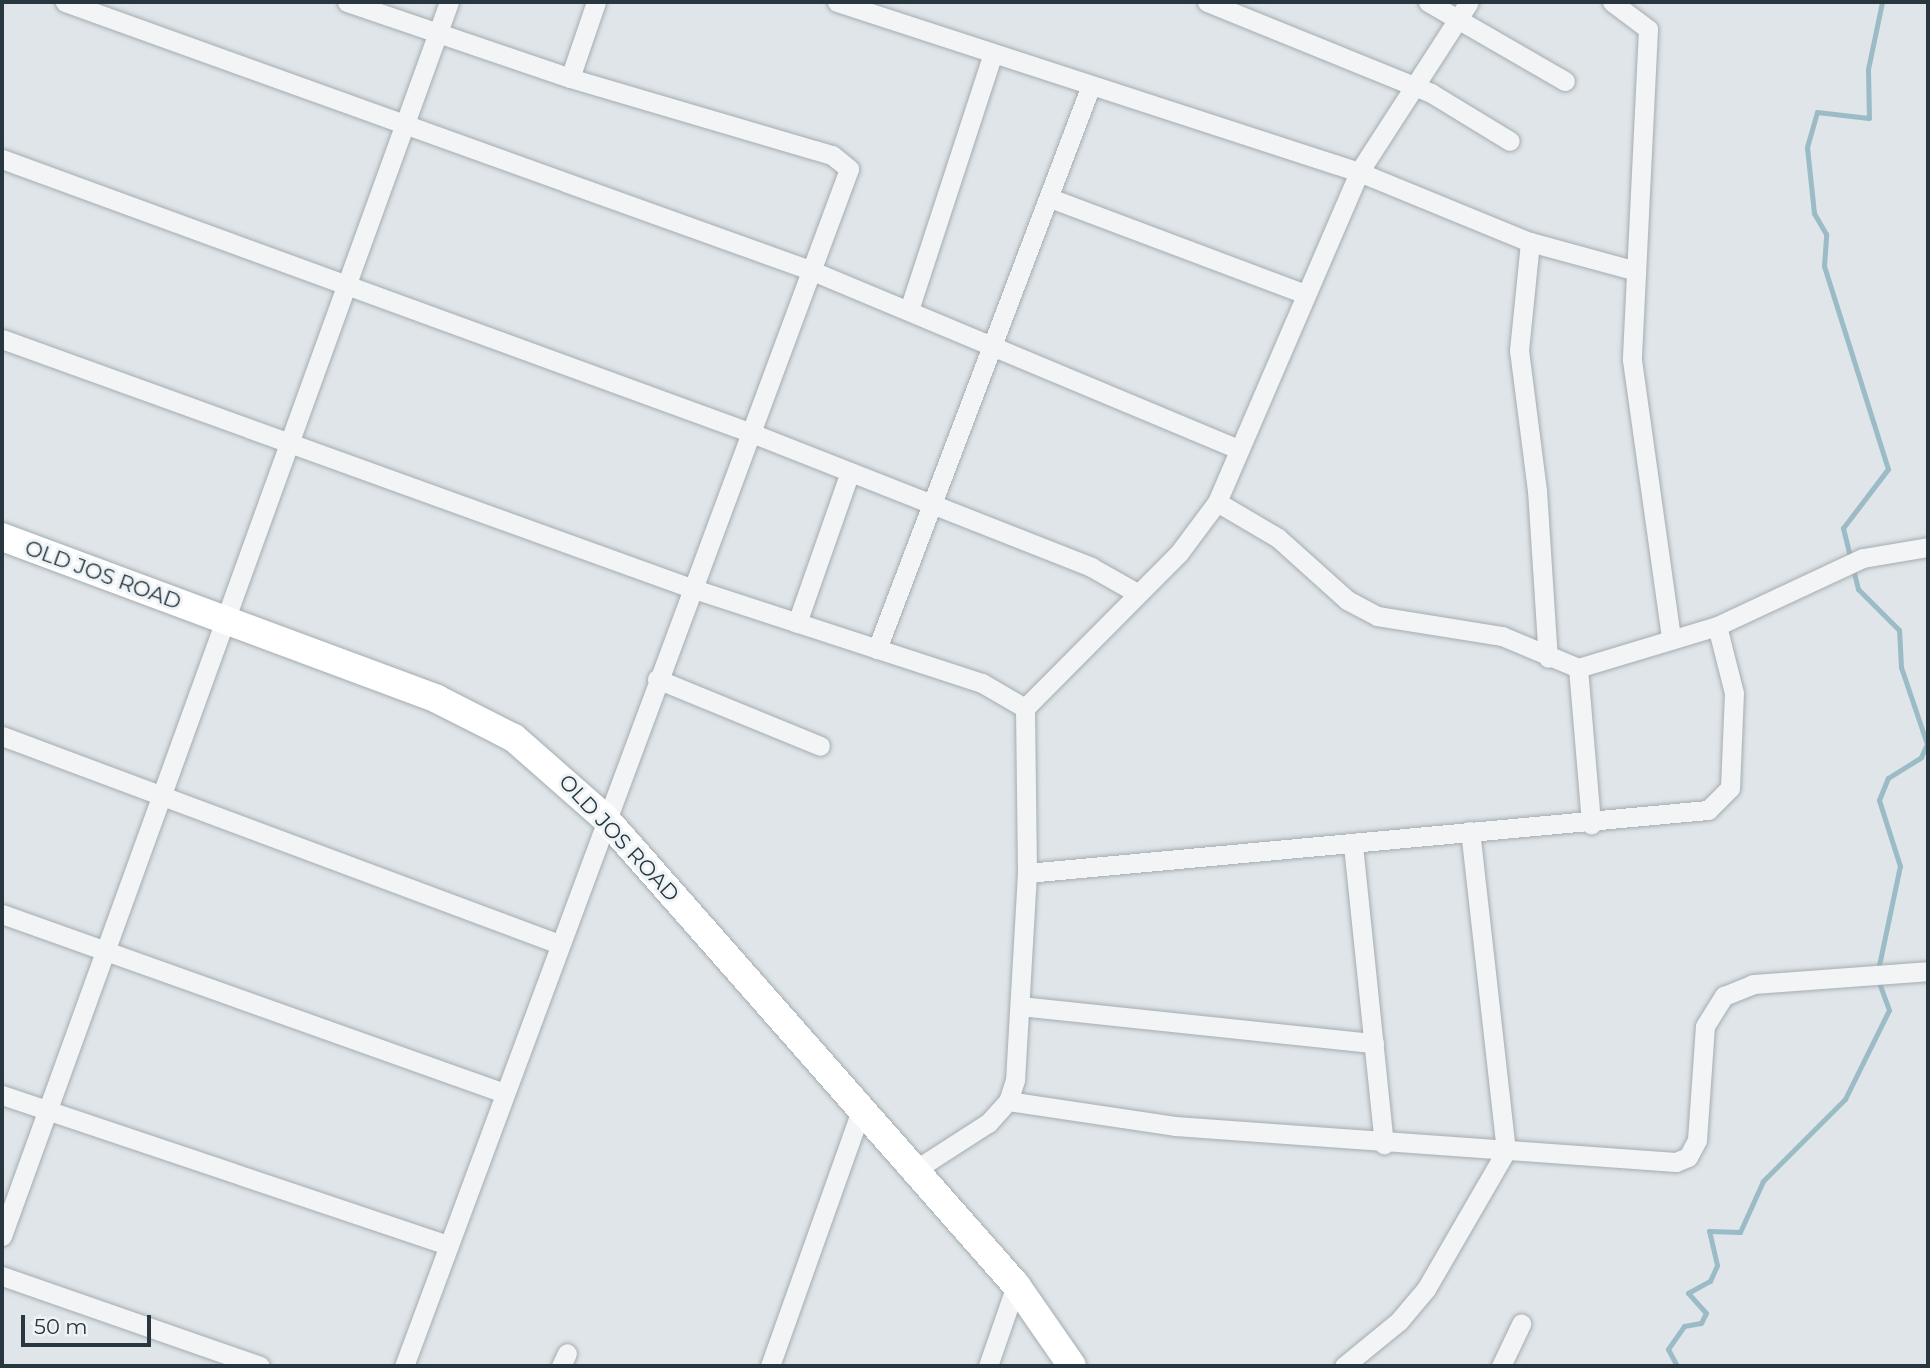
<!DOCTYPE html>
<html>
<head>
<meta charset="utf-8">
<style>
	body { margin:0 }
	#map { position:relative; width:1930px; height:1368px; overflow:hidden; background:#dfe5e8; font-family:Montserrat,sans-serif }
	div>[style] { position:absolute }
	.stream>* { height:5px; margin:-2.5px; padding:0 2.5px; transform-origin:2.5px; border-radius:2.5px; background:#9bbbc7 }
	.roads { filter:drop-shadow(0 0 2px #a4adb2) drop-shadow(0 0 2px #a4adb2) }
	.street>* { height:19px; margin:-9.5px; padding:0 9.5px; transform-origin:9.5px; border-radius:9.5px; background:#f2f4f6 }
	.secondary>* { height:28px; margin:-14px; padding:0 14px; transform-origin:14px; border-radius:14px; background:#fff }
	span { translate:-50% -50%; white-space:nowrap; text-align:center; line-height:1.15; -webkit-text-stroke:6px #eef3f6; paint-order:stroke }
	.street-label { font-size:21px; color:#28363f }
	.frame { position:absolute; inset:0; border:4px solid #28363f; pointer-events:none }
	.scale { position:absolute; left:21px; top:1315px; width:130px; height:32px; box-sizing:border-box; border:4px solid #28363f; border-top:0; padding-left:9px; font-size:21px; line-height:24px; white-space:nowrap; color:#28363f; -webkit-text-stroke:5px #eef3f6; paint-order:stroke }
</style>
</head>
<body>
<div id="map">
	<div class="stream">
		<div style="left:1878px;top:970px;width:106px;rotate:-78.1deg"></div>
		<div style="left:1900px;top:866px;width:69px;rotate:-107.7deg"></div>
		<div style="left:1879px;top:800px;width:24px;rotate:-68deg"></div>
		<div style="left:1888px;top:778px;width:39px;rotate:-32deg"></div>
		<div style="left:1921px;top:757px;width:14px;rotate:-65deg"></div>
		<div style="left:1927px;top:744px;width:81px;rotate:-108.7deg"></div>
		<div style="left:1901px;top:667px;width:37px;rotate:-93deg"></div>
		<div style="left:1899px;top:630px;width:58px;rotate:-135deg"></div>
		<div style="left:1858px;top:589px;width:63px;rotate:-103.8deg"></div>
		<div style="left:1843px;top:528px;width:74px;rotate:-52.7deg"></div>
		<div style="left:1888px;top:469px;width:213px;rotate:-107.5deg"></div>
		<div style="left:1824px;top:266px;width:32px;rotate:-86deg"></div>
		<div style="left:1826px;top:234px;width:24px;rotate:-120deg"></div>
		<div style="left:1814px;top:213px;width:66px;rotate:-96.1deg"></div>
		<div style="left:1807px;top:147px;width:36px;rotate:-74deg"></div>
		<div style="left:1817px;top:112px;width:52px;rotate:6.6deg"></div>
		<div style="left:1869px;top:118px;width:49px;rotate:-91.2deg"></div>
		<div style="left:1868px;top:69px;width:68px;rotate:-78.2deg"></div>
		<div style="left:1677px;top:1366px;width:19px;rotate:-118deg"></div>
		<div style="left:1668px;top:1349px;width:28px;rotate:-55deg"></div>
		<div style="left:1684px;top:1326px;width:17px;rotate:-10deg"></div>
		<div style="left:1701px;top:1323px;width:11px;rotate:-63deg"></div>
		<div style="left:1706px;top:1313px;width:27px;rotate:-132deg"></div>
		<div style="left:1688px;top:1293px;width:25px;rotate:-29deg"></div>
		<div style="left:1710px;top:1281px;width:17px;rotate:-66deg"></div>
		<div style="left:1717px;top:1265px;width:35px;rotate:-103deg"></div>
		<div style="left:1709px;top:1231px;width:31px;rotate:2deg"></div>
		<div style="left:1740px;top:1232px;width:56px;rotate:-65.7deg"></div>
		<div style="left:1763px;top:1181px;width:116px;rotate:-45deg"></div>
		<div style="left:1845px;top:1099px;width:99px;rotate:-63.7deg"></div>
		<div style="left:1889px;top:1010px;width:32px;rotate:-110deg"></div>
	</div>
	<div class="roads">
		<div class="street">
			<div style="left:65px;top:2px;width:792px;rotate:19.79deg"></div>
			<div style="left:810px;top:270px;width:463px;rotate:22.7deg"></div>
			<div style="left:347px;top:2px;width:236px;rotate:18.8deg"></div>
			<div style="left:570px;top:78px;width:273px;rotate:16.4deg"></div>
			<div style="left:832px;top:155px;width:22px;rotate:39deg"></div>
			<div style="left:849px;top:169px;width:1277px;rotate:110.39deg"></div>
			<div style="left:837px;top:2px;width:549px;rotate:18.04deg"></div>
			<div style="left:1359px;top:172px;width:185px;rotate:22.3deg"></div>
			<div style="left:1530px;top:242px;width:107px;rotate:15.2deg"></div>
			<div style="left:1207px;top:2px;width:242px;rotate:22.1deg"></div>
			<div style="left:1431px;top:93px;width:92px;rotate:31.3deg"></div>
			<div style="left:1428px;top:2px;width:158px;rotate:30deg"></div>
			<div style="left:1612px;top:2px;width:45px;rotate:36.9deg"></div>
			<div style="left:1648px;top:29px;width:331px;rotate:92.8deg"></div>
			<div style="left:1632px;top:360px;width:282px;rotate:82deg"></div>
			<div style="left:570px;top:78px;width:80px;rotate:-71.1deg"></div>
			<div style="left:2px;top:159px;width:795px;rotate:20.08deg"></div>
			<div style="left:749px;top:432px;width:368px;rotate:21.5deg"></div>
			<div style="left:1091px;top:567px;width:53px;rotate:29.5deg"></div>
			<div style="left:1050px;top:198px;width:272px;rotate:20.6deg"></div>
			<div style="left:1530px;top:242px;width:109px;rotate:95.8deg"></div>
			<div style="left:1519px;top:350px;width:141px;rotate:82.7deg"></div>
			<div style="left:1537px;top:490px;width:168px;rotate:86.3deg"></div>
			<div style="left:909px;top:310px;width:270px;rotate:-71.9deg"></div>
			<div style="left:2px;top:339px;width:733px;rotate:19.87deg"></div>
			<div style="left:691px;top:588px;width:306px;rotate:18.1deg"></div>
			<div style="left:982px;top:683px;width:50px;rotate:30.2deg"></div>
			<div style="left:1025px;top:708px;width:165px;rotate:89.3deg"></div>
			<div style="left:1027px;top:873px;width:207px;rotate:93.3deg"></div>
			<div style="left:1015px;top:1080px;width:22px;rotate:108deg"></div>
			<div style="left:1008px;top:1101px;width:30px;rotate:132deg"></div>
			<div style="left:988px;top:1123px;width:87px;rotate:147.2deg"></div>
			<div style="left:1217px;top:502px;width:71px;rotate:30.5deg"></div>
			<div style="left:1278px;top:538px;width:93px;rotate:41.9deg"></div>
			<div style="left:1347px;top:600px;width:34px;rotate:28deg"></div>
			<div style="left:1377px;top:616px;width:127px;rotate:9.1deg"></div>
			<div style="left:1502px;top:636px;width:82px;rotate:22.8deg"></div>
			<div style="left:1578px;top:668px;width:145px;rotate:-16.8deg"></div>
			<div style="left:1717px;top:626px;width:161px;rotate:-25deg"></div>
			<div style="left:1863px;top:558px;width:66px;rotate:-9.6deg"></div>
			<div style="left:797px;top:623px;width:160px;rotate:-70.7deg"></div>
			<div style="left:877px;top:649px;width:603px;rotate:-69.22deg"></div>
			<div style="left:1578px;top:668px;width:157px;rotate:85.2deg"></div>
			<div style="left:657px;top:679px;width:176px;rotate:22.3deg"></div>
			<div style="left:1025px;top:708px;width:218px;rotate:-45.2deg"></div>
			<div style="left:1179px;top:553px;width:64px;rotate:-53.3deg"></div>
			<div style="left:1217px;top:502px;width:359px;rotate:-66.7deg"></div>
			<div style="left:1359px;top:172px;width:202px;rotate:-57.1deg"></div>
			<div style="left:2px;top:736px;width:595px;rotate:20.48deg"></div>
			<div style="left:1353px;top:845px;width:301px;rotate:84.1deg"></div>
			<div style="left:1027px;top:873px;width:684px;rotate:-5.29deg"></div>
			<div style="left:1708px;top:810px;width:31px;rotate:-45deg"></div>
			<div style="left:1730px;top:788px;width:95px;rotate:-87.6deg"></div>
			<div style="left:1734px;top:693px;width:69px;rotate:-104.2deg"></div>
			<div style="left:2px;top:914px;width:533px;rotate:19.62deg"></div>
			<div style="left:1020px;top:1006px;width:356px;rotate:6deg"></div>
			<div style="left:2px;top:1095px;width:471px;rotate:18.6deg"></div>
			<div style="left:1008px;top:1101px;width:169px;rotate:8.5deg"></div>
			<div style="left:1175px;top:1126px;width:502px;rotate:4.11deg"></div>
			<div style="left:1676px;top:1162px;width:13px;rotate:-23deg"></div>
			<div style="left:1688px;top:1157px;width:19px;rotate:-62deg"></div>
			<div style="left:1697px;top:1140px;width:114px;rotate:-86deg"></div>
			<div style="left:1705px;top:1026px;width:36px;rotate:-58deg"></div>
			<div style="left:1724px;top:996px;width:31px;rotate:-22deg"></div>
			<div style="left:1753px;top:984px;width:175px;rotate:-4.2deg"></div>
			<div style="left:2px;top:1236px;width:1312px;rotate:-70.09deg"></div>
			<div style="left:2px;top:1276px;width:273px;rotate:19.2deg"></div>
			<div style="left:561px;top:1366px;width:14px;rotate:-65deg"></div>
			<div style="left:770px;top:1366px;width:272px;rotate:-70.4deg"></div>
			<div style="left:988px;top:1366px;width:86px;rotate:-70.9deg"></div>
			<div style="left:1344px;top:1366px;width:71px;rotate:-39.3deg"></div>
			<div style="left:1399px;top:1321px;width:42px;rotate:-49.8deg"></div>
			<div style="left:1426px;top:1289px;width:160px;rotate:-59.9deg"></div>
			<div style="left:1506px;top:1151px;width:322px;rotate:-96.4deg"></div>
			<div style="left:1501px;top:1366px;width:47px;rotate:-64.5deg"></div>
		</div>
		<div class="secondary">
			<div style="left:2px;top:537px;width:464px;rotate:20.4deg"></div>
			<div style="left:437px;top:699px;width:86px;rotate:26.9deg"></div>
			<div style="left:514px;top:738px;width:120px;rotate:41.3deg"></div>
			<div style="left:604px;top:817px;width:624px;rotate:48.64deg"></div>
			<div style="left:1016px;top:1285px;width:98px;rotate:55.3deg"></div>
		</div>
	</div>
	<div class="street-label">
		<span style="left:103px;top:575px;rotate:20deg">OLD JOS ROAD</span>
		<span style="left:619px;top:838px;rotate:47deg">OLD JOS ROAD</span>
	</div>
	<div class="frame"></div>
	<div class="scale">50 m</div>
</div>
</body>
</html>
